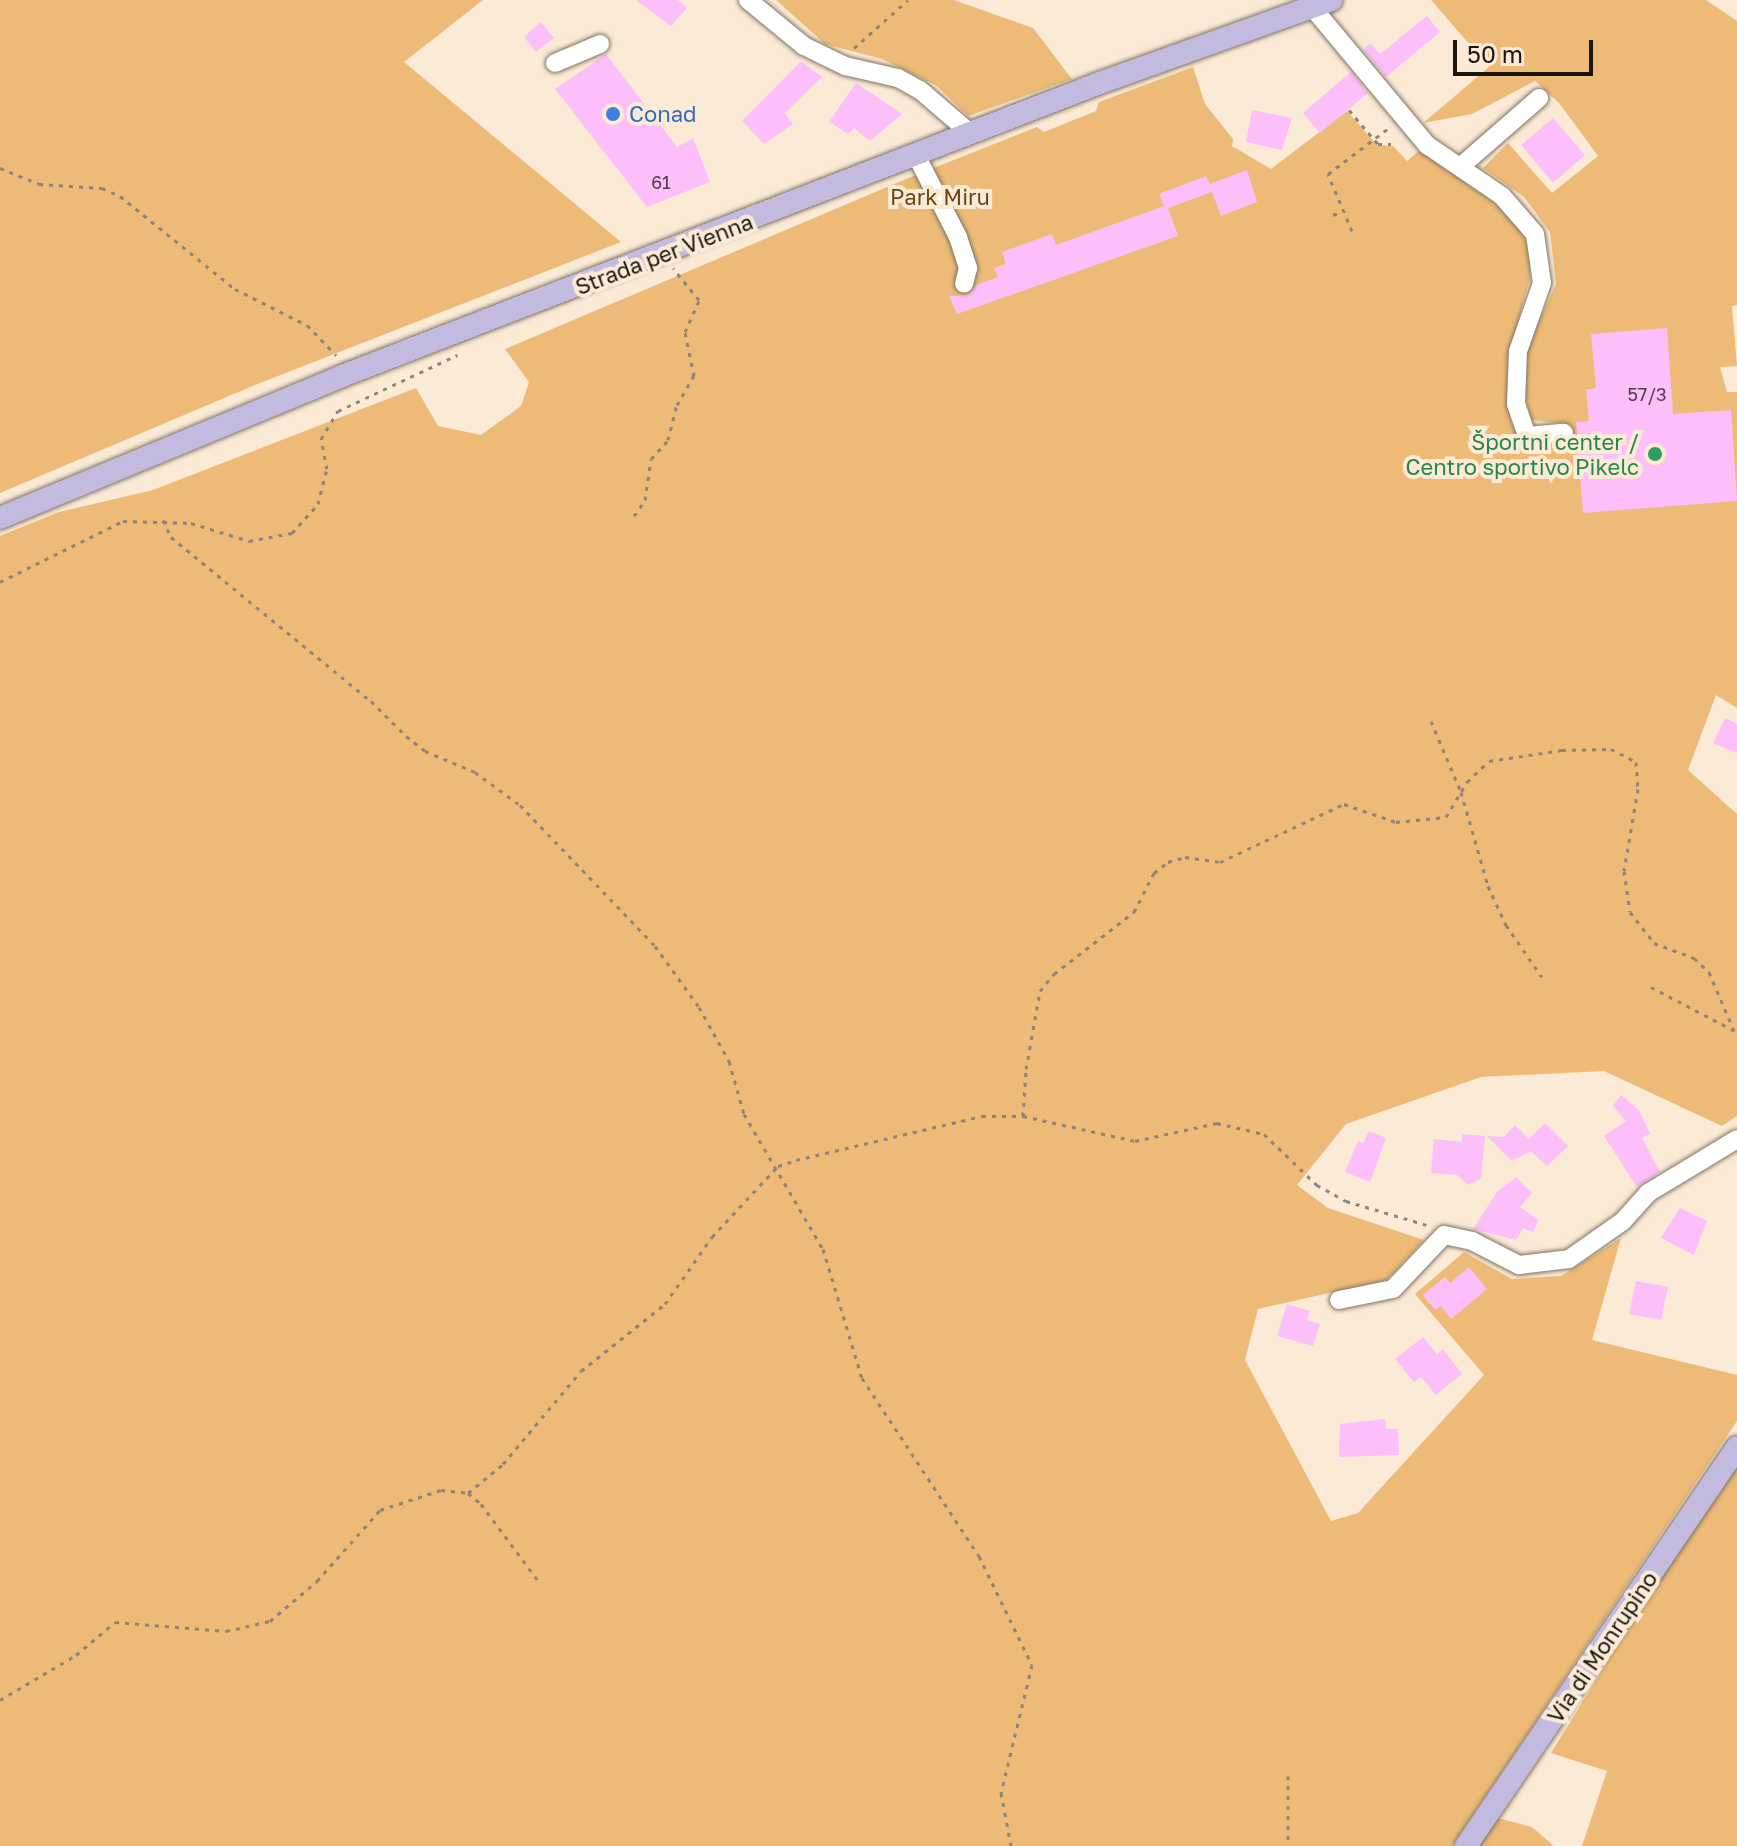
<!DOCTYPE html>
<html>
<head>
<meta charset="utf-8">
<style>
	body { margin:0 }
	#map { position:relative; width:1737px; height:1846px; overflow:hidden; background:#faead6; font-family:"Golos Text",sans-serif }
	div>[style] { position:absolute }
	.green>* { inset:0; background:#edbb77 }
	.building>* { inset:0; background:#fcbffa }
	.path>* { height:3px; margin-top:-1.5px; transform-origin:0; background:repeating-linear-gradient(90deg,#8f8476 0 4px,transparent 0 10px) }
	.roads { filter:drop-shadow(0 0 2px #827462) drop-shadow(0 0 2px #827462) }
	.minor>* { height:18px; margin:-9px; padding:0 9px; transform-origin:9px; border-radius:9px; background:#fff }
	.major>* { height:22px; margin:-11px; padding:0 11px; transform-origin:11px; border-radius:11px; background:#c2badf }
	.dots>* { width:22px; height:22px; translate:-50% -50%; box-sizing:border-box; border:4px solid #faead6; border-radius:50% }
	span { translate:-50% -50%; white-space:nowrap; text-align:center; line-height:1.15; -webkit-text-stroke:8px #faead6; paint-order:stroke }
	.number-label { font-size:18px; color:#524049 }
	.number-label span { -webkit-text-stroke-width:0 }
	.shop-label { font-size:22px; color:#366cbe }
	.left { translate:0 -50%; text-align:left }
	.park-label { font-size:22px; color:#694813 }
	.street-label { font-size:22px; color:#1a150e }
	.leisure-label { font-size:22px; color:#27864d }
	.right { translate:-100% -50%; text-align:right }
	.scale { position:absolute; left:1453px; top:40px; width:140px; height:36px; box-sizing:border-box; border:4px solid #1a150e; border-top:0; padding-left:10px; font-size:24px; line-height:28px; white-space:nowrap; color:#1a150e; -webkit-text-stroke:6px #faead6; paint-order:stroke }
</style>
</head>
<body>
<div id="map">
	<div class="green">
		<div style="clip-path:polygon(0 0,483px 0,404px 62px,621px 242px,255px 385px,0 493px)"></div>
		<div style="clip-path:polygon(776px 0,954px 0,1033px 28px,1072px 79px,968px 116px,937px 86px,882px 59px,825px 44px)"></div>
		<div style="clip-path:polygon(1431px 0,1706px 0,1737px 21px,1737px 305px,1732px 306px,1737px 366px,1720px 367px,1727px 392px,1737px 392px,1737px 708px,1716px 695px,1688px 770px,1737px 814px,1737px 1116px,1722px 1126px,1604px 1071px,1481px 1077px,1346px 1124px,1297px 1185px,1328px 1208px,1424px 1240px,1387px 1280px,1258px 1309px,1245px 1360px,1331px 1521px,1358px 1513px,1484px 1375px,1415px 1294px,1464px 1252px,1512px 1279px,1561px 1276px,1621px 1238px,1592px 1340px,1737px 1375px,1737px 1421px,1452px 1846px,0 1846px,0 536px,59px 512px,153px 490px,416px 388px,438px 426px,481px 435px,521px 406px,529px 382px,505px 349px,906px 179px,1037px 127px,1044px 132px,1096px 111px,1099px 102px,1193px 67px,1205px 104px,1233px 139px,1232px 146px,1271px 169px,1347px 111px,1377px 145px,1393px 146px,1407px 161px,1420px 150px,1497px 205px,1519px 228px,1530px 250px,1530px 278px,1508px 358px,1511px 423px,1529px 444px,1568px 440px,1567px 424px,1531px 420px,1523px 388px,1526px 350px,1556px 284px,1550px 232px,1524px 197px,1483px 168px,1508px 143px,1552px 193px,1598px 156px,1559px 103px,1535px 81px,1472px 114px,1423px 123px,1489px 67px)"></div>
		<div style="clip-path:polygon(1737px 1467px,1737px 1846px,1582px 1846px,1607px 1771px,1551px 1753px,1673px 1555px)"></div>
		<div style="clip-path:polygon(1498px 1818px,1532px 1827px,1554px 1846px,1479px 1846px)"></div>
	</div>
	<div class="building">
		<div style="clip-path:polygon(636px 0,678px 0,687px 8px,671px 26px)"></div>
		<div style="clip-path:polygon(1427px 16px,1440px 32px,1386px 77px,1363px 50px,1370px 43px,1380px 54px)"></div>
		<div style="clip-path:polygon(541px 22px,554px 38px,536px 52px,524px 37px)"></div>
		<div style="clip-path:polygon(606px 54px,677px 147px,693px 138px,710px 182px,647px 207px,555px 89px)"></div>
		<div style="clip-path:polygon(801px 61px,822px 77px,785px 113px,793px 124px,764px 144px,742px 121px)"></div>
		<div style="clip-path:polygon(1351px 72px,1368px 93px,1320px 133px,1303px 113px)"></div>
		<div style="clip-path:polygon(856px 83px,902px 114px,870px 141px,854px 128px,848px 134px,829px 122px)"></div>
		<div style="clip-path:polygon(1252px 110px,1292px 118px,1282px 150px,1246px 142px)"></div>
		<div style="clip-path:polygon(1553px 118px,1585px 155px,1553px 183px,1521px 145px)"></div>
		<div style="clip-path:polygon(1247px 170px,1257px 202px,1221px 216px,1212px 192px,1168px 208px,1178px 236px,957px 314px,949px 296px,968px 295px,976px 285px,998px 277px,994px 268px,1006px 264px,1002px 252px,1052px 234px,1056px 245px,1164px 206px,1159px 194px,1206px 176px,1210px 184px)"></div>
		<div style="clip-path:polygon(1667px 328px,1673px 414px,1731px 410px,1737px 501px,1583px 513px,1576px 422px,1589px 421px,1586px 390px,1596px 388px,1591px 334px)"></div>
		<div style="clip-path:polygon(1725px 718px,1737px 724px,1737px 753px,1713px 743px)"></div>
		<div style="clip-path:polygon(1621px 1095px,1639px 1110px,1650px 1134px,1642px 1138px,1660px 1172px,1637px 1187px,1604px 1136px,1626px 1121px,1613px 1106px)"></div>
		<div style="clip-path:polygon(1545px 1123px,1568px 1146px,1547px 1166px,1531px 1151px,1512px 1161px,1487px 1136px,1504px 1137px,1515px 1125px,1529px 1139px)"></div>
		<div style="clip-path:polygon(1369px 1131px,1386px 1138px,1370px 1182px,1345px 1172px,1358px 1141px,1363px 1143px)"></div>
		<div style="clip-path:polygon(1462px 1134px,1485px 1136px,1481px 1178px,1468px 1185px,1457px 1175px,1431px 1173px,1434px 1139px,1462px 1142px)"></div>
		<div style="clip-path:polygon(1516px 1177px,1532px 1193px,1520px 1207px,1539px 1220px,1533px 1232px,1523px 1228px,1516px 1240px,1473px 1229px,1497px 1192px)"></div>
		<div style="clip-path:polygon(1680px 1208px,1707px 1221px,1694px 1255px,1661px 1238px)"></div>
		<div style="clip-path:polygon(1469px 1267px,1487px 1289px,1451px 1319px,1441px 1306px,1435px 1310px,1423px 1295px,1445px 1277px,1450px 1283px)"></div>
		<div style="clip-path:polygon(1636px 1281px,1668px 1287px,1661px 1320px,1629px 1314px)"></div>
		<div style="clip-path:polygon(1287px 1304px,1310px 1311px,1307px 1320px,1320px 1324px,1313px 1346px,1277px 1336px)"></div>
		<div style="clip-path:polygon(1423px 1337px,1437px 1354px,1443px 1349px,1462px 1374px,1436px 1395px,1421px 1377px,1414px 1382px,1395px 1359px)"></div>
		<div style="clip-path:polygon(1385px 1419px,1386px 1429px,1398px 1429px,1399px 1455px,1339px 1457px,1340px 1424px)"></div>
	</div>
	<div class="path">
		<div style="left:854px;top:48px;width:72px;rotate:-41.6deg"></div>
		<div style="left:1349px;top:110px;width:45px;rotate:49.5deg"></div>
		<div style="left:1378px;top:144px;width:13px"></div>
		<div style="left:0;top:168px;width:42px;rotate:22.3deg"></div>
		<div style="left:39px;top:184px;width:63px;rotate:3.6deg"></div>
		<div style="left:102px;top:188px;width:20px;rotate:24deg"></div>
		<div style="left:120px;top:196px;width:148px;rotate:39deg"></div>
		<div style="left:235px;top:289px;width:80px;rotate:26.6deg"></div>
		<div style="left:307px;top:325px;width:42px;rotate:46deg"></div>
		<div style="left:1333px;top:215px;width:11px;rotate:-22deg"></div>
		<div style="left:1352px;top:231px;width:62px;rotate:-112.8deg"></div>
		<div style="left:1328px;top:174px;width:78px;rotate:-37.2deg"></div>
		<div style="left:634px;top:516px;width:19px;rotate:-55deg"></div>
		<div style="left:645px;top:500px;width:41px;rotate:-81.7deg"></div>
		<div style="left:651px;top:459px;width:25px;rotate:-48deg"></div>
		<div style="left:668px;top:440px;width:36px;rotate:-76deg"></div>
		<div style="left:677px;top:405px;width:34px;rotate:-60deg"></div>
		<div style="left:694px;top:376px;width:45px;rotate:-101.6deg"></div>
		<div style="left:685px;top:332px;width:35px;rotate:-66deg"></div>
		<div style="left:699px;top:300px;width:41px;rotate:-129.1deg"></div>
		<div style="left:163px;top:520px;width:19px;rotate:65deg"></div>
		<div style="left:171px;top:537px;width:259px;rotate:39.4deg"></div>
		<div style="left:371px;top:701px;width:49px;rotate:45deg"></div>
		<div style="left:406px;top:736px;width:24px;rotate:38deg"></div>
		<div style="left:425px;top:751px;width:54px;rotate:22.8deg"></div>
		<div style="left:475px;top:772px;width:56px;rotate:36.3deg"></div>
		<div style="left:520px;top:805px;width:195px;rotate:46.2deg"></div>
		<div style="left:655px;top:946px;width:75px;rotate:54.2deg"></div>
		<div style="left:699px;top:1007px;width:62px;rotate:60.9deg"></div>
		<div style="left:729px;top:1061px;width:55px;rotate:74.2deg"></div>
		<div style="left:744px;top:1114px;width:156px;rotate:59.7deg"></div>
		<div style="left:823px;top:1249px;width:135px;rotate:73.2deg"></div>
		<div style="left:862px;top:1378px;width:213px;rotate:56.7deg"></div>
		<div style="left:979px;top:1556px;width:121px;rotate:64.1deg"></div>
		<div style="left:1032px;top:1665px;width:132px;rotate:103.6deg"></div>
		<div style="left:1001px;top:1793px;width:54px;rotate:79.3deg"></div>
		<div style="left:0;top:582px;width:137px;rotate:-26.4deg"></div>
		<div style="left:123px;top:521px;width:68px;rotate:1.7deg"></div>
		<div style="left:191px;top:523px;width:61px;rotate:17.2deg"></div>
		<div style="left:249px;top:541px;width:44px;rotate:-10.5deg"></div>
		<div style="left:292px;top:533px;width:39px;rotate:-48deg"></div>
		<div style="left:318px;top:504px;width:36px;rotate:-76deg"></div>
		<div style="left:327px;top:469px;width:31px;rotate:-101deg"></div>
		<div style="left:321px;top:439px;width:33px;rotate:-59deg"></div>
		<div style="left:338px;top:411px;width:132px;rotate:-25.2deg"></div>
		<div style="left:1431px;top:721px;width:77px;rotate:67.1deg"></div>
		<div style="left:1461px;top:792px;width:98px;rotate:74deg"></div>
		<div style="left:1488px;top:886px;width:43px;rotate:65.2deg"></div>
		<div style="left:1506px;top:925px;width:63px;rotate:55.3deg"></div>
		<div style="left:1651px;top:987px;width:97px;rotate:27.6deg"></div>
		<div style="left:1023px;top:1116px;width:47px;rotate:-86.3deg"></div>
		<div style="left:1026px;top:1069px;width:79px;rotate:-79.8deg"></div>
		<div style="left:1040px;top:991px;width:22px;rotate:-51deg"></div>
		<div style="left:1054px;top:974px;width:101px;rotate:-37.8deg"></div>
		<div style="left:1134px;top:912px;width:44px;rotate:-62.9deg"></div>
		<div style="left:1154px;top:873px;width:18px;rotate:-38deg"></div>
		<div style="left:1168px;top:862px;width:18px;rotate:-16deg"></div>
		<div style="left:1185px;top:857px;width:35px;rotate:8deg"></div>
		<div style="left:1220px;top:862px;width:137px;rotate:-25.1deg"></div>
		<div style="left:1344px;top:804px;width:55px;rotate:19.1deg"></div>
		<div style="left:1396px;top:822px;width:50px;rotate:-5.7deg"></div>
		<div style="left:1446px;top:817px;width:41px;rotate:-59deg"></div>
		<div style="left:1467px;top:782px;width:30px;rotate:-44deg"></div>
		<div style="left:1489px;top:761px;width:74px;rotate:-8.6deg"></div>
		<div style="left:1562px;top:750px;width:49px;rotate:-1.2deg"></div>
		<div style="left:1611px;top:749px;width:28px;rotate:27deg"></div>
		<div style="left:1636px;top:762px;width:27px;rotate:86deg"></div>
		<div style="left:1638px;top:789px;width:83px;rotate:99.7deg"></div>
		<div style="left:1624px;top:871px;width:41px;rotate:81.7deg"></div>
		<div style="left:1630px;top:912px;width:39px;rotate:52deg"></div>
		<div style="left:1654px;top:943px;width:43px;rotate:20.6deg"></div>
		<div style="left:1694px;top:958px;width:21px;rotate:43deg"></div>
		<div style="left:1709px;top:972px;width:64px;rotate:67deg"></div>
		<div style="left:468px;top:1493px;width:45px;rotate:-39.6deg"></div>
		<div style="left:503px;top:1464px;width:121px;rotate:-50deg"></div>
		<div style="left:581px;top:1371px;width:107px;rotate:-38.6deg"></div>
		<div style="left:665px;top:1304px;width:82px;rotate:-55deg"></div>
		<div style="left:712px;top:1237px;width:97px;rotate:-47.1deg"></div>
		<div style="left:778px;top:1166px;width:19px;rotate:-18deg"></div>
		<div style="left:796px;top:1160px;width:191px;rotate:-13.3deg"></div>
		<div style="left:982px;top:1116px;width:41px"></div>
		<div style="left:1023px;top:1116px;width:115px;rotate:12.6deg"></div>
		<div style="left:1135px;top:1141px;width:84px;rotate:-12.4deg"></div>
		<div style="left:1217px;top:1123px;width:48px;rotate:13.2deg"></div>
		<div style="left:1264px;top:1134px;width:74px;rotate:43.9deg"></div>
		<div style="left:1317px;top:1185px;width:33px;rotate:29deg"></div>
		<div style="left:1346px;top:1201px;width:84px;rotate:16.5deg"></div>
		<div style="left:0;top:1700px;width:88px;rotate:-30.6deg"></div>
		<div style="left:76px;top:1655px;width:51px;rotate:-40.2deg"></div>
		<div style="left:115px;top:1622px;width:111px;rotate:4.6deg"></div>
		<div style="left:226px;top:1631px;width:45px;rotate:-12.8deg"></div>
		<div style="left:270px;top:1621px;width:62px;rotate:-40.4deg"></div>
		<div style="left:317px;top:1581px;width:95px;rotate:-48.4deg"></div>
		<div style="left:380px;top:1510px;width:64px;rotate:-18.2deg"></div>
		<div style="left:441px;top:1490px;width:27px;rotate:6deg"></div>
		<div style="left:468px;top:1493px;width:17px;rotate:40deg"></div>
		<div style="left:481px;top:1504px;width:97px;rotate:53.4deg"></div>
		<div style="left:1288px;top:1776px;width:70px;rotate:90deg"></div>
	</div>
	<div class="roads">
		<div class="minor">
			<div style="left:748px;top:0;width:72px;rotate:39.4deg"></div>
			<div style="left:804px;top:46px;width:46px;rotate:26deg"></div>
			<div style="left:845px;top:66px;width:54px;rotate:12.8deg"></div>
			<div style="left:898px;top:78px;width:25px;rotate:29deg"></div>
			<div style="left:920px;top:90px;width:66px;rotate:40.7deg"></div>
			<div style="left:1312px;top:7px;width:180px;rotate:50.2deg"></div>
			<div style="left:1427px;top:145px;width:91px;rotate:34.2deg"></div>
			<div style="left:1502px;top:196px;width:50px;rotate:49deg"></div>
			<div style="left:1535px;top:234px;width:49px;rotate:81.9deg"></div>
			<div style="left:1542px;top:283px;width:72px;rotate:109.4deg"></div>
			<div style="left:1518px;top:351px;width:53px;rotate:92.2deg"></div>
			<div style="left:1516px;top:404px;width:34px;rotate:71deg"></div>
			<div style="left:1527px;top:436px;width:37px;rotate:-5deg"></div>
			<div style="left:555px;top:63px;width:49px;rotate:-22.9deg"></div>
			<div style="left:916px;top:155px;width:92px;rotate:62.9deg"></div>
			<div style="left:958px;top:237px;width:33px;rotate:72deg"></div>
			<div style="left:968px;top:268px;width:16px;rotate:104deg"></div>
			<div style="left:1460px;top:167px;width:105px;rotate:-41.1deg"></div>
			<div style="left:1339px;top:1300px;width:55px;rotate:-11.5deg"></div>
			<div style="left:1393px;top:1289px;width:74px;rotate:-46.6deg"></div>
			<div style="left:1444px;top:1235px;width:29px;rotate:12deg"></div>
			<div style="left:1472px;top:1241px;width:53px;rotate:27.1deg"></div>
			<div style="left:1519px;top:1265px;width:50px;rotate:-6.8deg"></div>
			<div style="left:1569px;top:1259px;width:66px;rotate:-35.1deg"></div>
			<div style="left:1623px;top:1221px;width:38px;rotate:-48deg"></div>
			<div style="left:1648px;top:1193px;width:104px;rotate:-31.2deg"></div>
		</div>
		<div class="major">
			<div style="left:0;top:518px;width:370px;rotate:-22.5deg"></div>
			<div style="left:342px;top:376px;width:809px;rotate:-21.14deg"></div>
			<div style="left:1097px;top:84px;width:249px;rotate:-19.7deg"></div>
			<div style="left:1466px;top:1846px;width:482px;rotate:-55.8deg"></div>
		</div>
	</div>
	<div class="dots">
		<div style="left:613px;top:114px;background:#3f7fe0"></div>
		<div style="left:1655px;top:454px;background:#2e9e5b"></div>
	</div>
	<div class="number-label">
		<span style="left:661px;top:182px">61</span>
		<span style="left:1647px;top:394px">57/3</span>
	</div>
	<div class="shop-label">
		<span class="left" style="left:629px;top:114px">Conad</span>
	</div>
	<div class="park-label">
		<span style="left:940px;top:197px">Park Miru</span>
	</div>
	<div class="street-label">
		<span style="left:664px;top:254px;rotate:-21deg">Strada per Vienna</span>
		<span style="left:1602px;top:1647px;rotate:-56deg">Via di Monrupino</span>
	</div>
	<div class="leisure-label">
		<span class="right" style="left:1639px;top:454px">Športni center /<br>Centro sportivo Pikelc</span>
	</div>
	<div class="scale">50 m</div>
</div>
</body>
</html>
